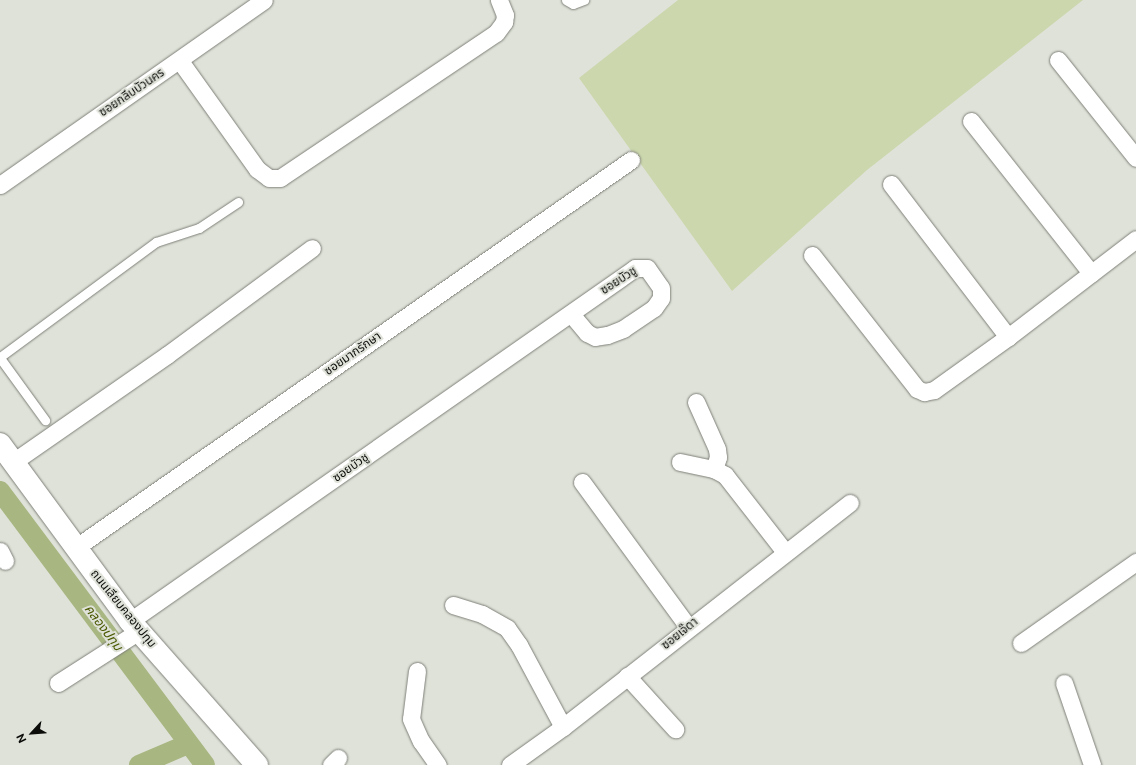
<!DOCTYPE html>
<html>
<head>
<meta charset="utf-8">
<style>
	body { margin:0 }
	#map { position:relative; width:1136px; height:765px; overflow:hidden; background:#dfe2d9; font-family:"Public Sans","Noto Sans Thai",sans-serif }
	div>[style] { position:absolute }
	.green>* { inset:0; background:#ccd7ad }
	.canal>* { height:20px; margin:-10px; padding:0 10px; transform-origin:10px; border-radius:10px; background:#a8b681 }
	.roads { filter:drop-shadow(0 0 1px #7e8078) drop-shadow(0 0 1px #7e8078) }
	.lane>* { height:9px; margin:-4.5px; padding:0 4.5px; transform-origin:4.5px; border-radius:4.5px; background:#fff }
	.street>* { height:17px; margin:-8.5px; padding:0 8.5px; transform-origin:8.5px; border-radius:8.5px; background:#fff }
	.secondary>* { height:22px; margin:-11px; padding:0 11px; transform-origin:11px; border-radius:11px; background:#fff }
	span { translate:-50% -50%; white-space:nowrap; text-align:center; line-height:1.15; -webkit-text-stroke:4px #dfe2d9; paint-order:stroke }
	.street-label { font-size:12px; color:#0c0d0a }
	.water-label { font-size:13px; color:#4a5900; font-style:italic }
	.north { position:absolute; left:12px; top:713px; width:40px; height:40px; -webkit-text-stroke:3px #dfe2d9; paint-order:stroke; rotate:244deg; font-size:11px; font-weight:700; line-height:16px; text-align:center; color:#0c0d0a }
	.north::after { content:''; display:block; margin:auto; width:14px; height:18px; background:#0c0d0a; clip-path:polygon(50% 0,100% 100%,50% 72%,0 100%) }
</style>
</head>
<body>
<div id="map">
	<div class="green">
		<div style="clip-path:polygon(678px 0,1083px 0,867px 170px,732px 291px,579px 78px)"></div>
	</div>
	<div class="canal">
		<div style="left:0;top:491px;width:342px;rotate:53.2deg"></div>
		<div style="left:139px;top:765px;width:53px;rotate:-23.2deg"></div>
	</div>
	<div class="roads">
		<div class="lane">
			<div style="left:566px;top:0;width:8px;rotate:30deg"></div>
			<div style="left:573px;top:4px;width:12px;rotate:-20deg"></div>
			<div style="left:0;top:357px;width:194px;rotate:-36.4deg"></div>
			<div style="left:156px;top:242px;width:45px;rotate:-18deg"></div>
			<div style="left:199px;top:228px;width:47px;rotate:-33.7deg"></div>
			<div style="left:0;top:358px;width:77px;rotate:54deg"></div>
		</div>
		<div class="street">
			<div style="left:1058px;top:60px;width:125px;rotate:51.5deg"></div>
			<div style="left:180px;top:61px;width:133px;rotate:54.5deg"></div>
			<div style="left:257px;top:169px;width:15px;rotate:37deg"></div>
			<div style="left:269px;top:178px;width:11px"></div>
			<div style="left:280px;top:178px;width:260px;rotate:-33.9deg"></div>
			<div style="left:496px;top:33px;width:14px;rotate:-54deg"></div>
			<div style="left:504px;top:22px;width:7px;rotate:-82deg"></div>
			<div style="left:505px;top:15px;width:16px;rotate:-112deg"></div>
			<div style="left:971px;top:121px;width:194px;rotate:51.7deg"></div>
			<div style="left:891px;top:184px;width:193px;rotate:52.6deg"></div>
			<div style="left:0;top:185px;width:322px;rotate:-35deg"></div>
			<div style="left:812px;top:255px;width:170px;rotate:51.9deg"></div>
			<div style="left:917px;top:389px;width:8px;rotate:23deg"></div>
			<div style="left:924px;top:392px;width:10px;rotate:-11deg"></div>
			<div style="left:934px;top:390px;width:91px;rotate:-35.6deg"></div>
			<div style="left:1008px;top:337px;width:161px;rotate:-37.4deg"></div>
			<div style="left:696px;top:402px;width:51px;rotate:65.9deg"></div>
			<div style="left:717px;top:449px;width:8px;rotate:83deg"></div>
			<div style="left:718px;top:457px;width:13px;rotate:108deg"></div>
			<div style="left:13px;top:462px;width:188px;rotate:-34.8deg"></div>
			<div style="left:167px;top:355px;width:180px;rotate:-36.4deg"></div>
			<div style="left:680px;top:462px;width:35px;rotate:12deg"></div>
			<div style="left:714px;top:469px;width:13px;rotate:29deg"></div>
			<div style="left:725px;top:475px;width:98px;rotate:52.1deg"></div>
			<div style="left:582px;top:482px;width:180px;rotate:53.8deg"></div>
			<div style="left:75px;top:548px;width:678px;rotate:-34.91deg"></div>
			<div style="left:0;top:551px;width:11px;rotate:63deg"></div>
			<div style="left:453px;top:605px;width:30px;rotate:17deg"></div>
			<div style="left:482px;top:614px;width:29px;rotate:29deg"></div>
			<div style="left:507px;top:628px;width:21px;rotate:55deg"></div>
			<div style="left:519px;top:645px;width:93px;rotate:61.8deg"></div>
			<div style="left:130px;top:621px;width:616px;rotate:-34.95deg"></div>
			<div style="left:635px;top:268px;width:12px"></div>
			<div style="left:647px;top:268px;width:24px;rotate:55deg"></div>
			<div style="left:661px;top:288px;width:10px;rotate:90deg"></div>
			<div style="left:661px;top:298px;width:12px;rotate:125deg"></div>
			<div style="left:654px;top:308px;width:37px;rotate:146deg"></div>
			<div style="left:623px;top:329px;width:17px;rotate:159deg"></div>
			<div style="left:607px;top:335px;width:12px;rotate:171deg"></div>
			<div style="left:595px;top:337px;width:9px;rotate:-153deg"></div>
			<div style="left:587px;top:333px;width:25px;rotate:-130deg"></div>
			<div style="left:1021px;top:643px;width:141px;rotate:-35.2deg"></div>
			<div style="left:417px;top:671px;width:48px;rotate:97.1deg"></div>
			<div style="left:411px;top:719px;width:24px;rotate:66deg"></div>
			<div style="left:421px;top:741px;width:29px;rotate:55deg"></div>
			<div style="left:627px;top:676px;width:72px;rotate:47.8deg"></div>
			<div style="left:58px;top:683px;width:96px;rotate:-32.7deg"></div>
			<div style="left:1064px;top:683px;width:87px;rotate:71.1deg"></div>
			<div style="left:331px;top:765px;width:10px;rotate:-45deg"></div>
			<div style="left:510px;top:765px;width:65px;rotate:-35.6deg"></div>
			<div style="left:563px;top:727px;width:364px;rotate:-38deg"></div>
		</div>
		<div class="secondary">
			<div style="left:0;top:444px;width:220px;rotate:53.7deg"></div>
			<div style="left:130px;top:621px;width:192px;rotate:48.6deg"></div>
		</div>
	</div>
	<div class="street-label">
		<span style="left:132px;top:93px;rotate:-34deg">ซอยกลีบบัวนคร</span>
		<span style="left:619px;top:281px;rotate:-33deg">ซอยบัวชู</span>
		<span style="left:353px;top:354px;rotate:-35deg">ซอยมากรักษา</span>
		<span style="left:351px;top:468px;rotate:-35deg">ซอยบัวชู</span>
		<span style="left:123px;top:609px;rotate:51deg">ถนนเลียบคลองปทุม</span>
		<span style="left:680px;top:634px;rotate:-39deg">ซอยเจ๊ดา</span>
	</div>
	<div class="water-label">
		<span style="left:103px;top:628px;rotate:53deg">คลองปทุม</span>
	</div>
	<div class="north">N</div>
</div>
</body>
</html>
